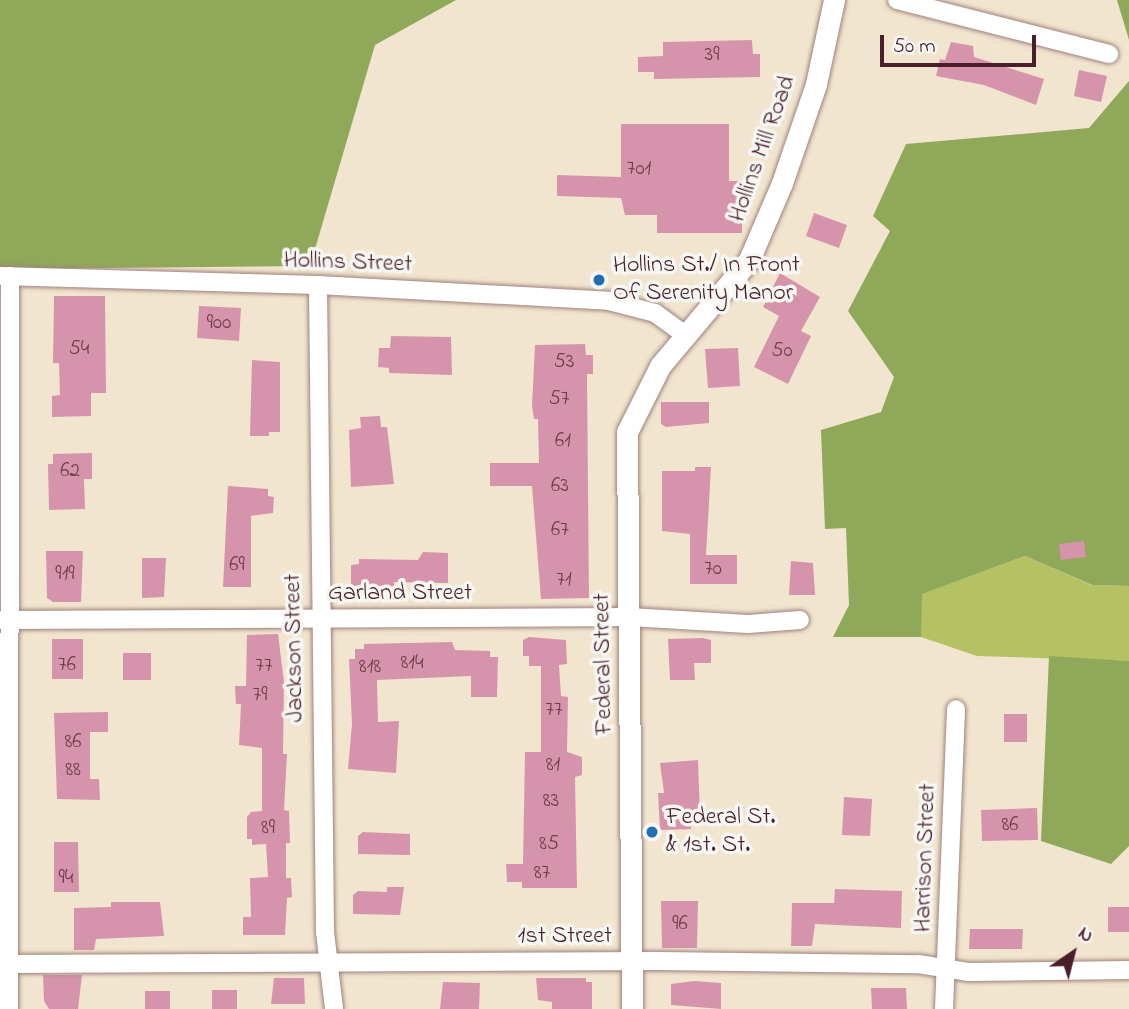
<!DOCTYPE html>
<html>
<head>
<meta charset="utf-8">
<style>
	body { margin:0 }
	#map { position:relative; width:1129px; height:1009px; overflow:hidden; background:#f2e5cf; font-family:"Indie Flower",sans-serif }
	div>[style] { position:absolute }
	.green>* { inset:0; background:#b5c264 }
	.forest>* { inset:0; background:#90a85a }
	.building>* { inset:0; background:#d694ac }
	.roads { filter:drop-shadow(0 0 2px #9e827d) drop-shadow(0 0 2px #9e827d) }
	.minor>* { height:18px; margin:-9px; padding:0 9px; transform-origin:9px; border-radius:9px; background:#fff }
	.tertiary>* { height:21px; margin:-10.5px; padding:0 10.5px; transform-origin:10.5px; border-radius:10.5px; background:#fff }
	.dots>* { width:19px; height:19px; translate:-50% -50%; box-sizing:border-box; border:4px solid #f6f6f2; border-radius:50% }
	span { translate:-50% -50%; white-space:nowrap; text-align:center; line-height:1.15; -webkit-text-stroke:7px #f6f6f2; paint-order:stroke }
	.number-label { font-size:21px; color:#6d3c4b }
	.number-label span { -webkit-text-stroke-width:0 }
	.street-label { font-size:24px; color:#4a1f2b }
	.poi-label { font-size:24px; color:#4a1f2b }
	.left { translate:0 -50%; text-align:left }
	.north { position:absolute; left:1038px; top:918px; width:70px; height:70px; -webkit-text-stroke:5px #f6f6f2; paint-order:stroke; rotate:35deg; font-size:19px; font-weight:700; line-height:28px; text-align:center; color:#4a1f2b }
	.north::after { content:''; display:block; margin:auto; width:24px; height:32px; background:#4a1f2b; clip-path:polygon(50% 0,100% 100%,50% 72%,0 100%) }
	.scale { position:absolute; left:880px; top:35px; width:156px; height:32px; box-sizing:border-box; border:4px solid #4a1f2b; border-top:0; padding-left:9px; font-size:21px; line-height:24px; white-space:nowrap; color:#4a1f2b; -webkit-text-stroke:5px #f6f6f2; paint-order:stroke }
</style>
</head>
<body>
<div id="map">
	<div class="green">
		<div style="clip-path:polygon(1025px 556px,1091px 585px,1129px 586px,1129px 661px,977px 656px,921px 637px,921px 594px)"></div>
	</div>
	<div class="forest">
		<div style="clip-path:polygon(0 0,456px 0,375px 45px,310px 266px,0 269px)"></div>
		<div style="clip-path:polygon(1117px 0,1129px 0,1129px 40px)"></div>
		<div style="clip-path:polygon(1129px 81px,1129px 586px,1092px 585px,1025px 556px,922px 594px,921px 637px,833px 637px,849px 605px,846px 528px,825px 529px,821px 430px,881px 412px,894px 377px,848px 311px,890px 231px,873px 216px,906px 144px,1089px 128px)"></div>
		<div style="clip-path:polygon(1049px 656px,1129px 661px,1129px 846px,1111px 864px,1041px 841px)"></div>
	</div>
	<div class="building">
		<div style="clip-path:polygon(752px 40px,753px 54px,760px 54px,760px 77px,654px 79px,654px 72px,638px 72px,638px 57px,663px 56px,663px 42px)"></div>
		<div style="clip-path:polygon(951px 42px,973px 46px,974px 57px,1044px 79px,1036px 105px,984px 85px,936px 76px,940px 59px,945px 60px)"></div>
		<div style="clip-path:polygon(1079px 70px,1107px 76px,1101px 102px,1074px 96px)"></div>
		<div style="clip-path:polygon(621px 124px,729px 124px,729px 181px,742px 181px,742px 233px,657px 233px,657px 215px,625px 215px,621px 198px,557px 196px,557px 175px,621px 177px)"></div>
		<div style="clip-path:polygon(814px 213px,847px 225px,839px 248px,806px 236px)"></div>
		<div style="clip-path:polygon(780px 273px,820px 297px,801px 331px,811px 336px,788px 384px,754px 367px,779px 316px,763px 307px)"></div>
		<div style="clip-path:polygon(54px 296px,105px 296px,106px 393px,91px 393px,91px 416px,52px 417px,52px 396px,60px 395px,59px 363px,53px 363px)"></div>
		<div style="clip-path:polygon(199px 306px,241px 308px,239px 341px,197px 338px)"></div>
		<div style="clip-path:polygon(391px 336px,451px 337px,452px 375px,389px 373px,389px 368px,378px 367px,379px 348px,390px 348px)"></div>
		<div style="clip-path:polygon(585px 344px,586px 355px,593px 355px,593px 374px,587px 374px,589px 598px,541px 599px,532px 486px,490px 486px,490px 463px,539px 463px,538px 419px,534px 419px,532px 406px,535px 345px)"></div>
		<div style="clip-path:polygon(738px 348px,740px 386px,708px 388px,705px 349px)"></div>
		<div style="clip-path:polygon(252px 360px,280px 362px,280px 432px,269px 432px,269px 436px,250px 436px)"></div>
		<div style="clip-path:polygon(661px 402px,709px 402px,709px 423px,666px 427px,661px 424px)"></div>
		<div style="clip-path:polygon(380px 416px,381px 427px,387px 427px,394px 484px,351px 487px,349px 430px,361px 428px,360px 417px)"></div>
		<div style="clip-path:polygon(92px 453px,92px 479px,84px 479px,85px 509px,49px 510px,48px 464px,53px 464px,53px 454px)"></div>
		<div style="clip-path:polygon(695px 467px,711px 467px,706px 555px,737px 555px,737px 584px,690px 584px,690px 534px,662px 531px,662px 471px,695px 471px)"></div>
		<div style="clip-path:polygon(228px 486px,268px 489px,268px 496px,274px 497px,273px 513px,251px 516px,251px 587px,223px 587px)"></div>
		<div style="clip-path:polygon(1084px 541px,1086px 557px,1061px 560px,1059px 544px)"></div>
		<div style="clip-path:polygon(46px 551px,83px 551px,81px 602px,53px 602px,47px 598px)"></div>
		<div style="clip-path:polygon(423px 552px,448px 553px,448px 583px,394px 582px,394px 586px,385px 589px,385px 596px,351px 596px,351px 565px,359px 564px,359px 559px,418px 560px)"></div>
		<div style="clip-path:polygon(142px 558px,166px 558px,164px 597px,142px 598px)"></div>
		<div style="clip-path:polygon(791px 561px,813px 563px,815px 595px,789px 595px)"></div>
		<div style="clip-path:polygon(278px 634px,284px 682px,283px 754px,287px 754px,284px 810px,289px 811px,290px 843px,286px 843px,286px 878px,291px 878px,292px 897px,287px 898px,285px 935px,243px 935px,243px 917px,251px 917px,250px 878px,268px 877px,266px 844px,252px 845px,252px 839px,247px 839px,247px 817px,251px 812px,262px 811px,262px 748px,239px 745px,241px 704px,236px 704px,235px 686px,246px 686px,247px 635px)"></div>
		<div style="clip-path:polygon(529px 637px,566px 640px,567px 664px,559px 665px,561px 696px,568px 697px,567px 752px,582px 757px,582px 775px,575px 777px,577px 888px,522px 888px,522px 882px,507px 882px,506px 864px,523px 864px,525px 752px,541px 752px,541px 666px,529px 666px,529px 656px,523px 656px,523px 640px)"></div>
		<div style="clip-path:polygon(703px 638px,711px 640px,711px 663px,694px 663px,695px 680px,670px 680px,668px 639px)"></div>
		<div style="clip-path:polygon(52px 639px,83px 639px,83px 679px,52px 679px)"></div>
		<div style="clip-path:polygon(452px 642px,455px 650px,490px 651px,490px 657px,498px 657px,497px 697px,471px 697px,471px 676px,377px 680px,378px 722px,399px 721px,396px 773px,348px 769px,352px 724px,349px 659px,355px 659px,355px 649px,364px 649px,364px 644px)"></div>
		<div style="clip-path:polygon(123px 653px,151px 653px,151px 680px,123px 680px)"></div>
		<div style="clip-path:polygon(108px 712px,108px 732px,90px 732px,90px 779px,99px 779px,100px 800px,57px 799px,54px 713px)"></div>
		<div style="clip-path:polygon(1004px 714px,1027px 714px,1027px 742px,1004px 742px)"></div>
		<div style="clip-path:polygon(698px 760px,700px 816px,690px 816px,691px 829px,660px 830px,658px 793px,664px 793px,660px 763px)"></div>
		<div style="clip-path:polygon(844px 797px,872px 799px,870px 836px,842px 835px)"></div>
		<div style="clip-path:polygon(1037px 808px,1038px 840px,982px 841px,981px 810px)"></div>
		<div style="clip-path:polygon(363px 832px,410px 834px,410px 855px,358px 854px,358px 836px)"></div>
		<div style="clip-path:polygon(54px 842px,78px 842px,79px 892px,54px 892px)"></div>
		<div style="clip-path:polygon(387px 887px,404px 887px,400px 915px,353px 914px,353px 895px,358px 891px,387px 892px)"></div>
		<div style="clip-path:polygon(835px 889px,902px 891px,901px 928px,815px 924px,812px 946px,791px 946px,792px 903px,834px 903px)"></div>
		<div style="clip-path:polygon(661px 901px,698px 901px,697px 948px,662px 948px)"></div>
		<div style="clip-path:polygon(111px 902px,160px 902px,164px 936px,96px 939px,94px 950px,74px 950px,74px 908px,111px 907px)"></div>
		<div style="clip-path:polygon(1108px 907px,1129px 907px,1129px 932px,1108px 932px)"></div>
		<div style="clip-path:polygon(970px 929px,1023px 929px,1022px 949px,969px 949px)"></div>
		<div style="clip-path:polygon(43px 975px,82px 975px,78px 1009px,49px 1009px,44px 1001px)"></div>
		<div style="clip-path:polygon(274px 978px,304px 978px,305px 1004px,271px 1004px)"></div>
		<div style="clip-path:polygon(536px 978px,586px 978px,586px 982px,592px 982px,592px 1009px,552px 1009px,552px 1002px,538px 1000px)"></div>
		<div style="clip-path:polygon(694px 981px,721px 983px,721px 1009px,671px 1005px,671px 984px)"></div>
		<div style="clip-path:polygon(443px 982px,480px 983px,479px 1009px,440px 1009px)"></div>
		<div style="clip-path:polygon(871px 988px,906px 988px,907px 1009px,872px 1009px)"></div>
		<div style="clip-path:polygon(212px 990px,237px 990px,237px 1009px,212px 1009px)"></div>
		<div style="clip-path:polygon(145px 991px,170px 991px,170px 1009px,145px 1009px)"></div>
	</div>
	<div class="roads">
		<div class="minor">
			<div style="left:897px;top:0;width:219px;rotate:14.3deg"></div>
			<div style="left:0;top:276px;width:318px;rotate:1.6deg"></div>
			<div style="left:318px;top:285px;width:291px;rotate:3.1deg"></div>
			<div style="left:609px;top:301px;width:48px;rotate:14.6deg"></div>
			<div style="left:655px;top:313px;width:37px;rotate:36deg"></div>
			<div style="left:318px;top:285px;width:647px;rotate:89.38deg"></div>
			<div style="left:325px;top:932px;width:78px;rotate:83.3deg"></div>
			<div style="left:0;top:620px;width:630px;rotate:-0.27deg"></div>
			<div style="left:630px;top:617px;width:118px;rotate:3.4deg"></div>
			<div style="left:748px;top:624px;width:52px;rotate:-4.4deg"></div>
			<div style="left:0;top:964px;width:658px;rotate:-0.26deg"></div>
			<div style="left:658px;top:961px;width:260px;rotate:0.7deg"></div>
			<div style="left:918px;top:964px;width:52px;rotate:8.9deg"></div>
			<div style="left:969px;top:972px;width:160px;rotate:-0.7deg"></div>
			<div style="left:9px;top:1009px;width:733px;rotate:-89.92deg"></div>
			<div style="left:944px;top:1009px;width:300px;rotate:-87.7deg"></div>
		</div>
		<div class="tertiary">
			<div style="left:632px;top:1009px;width:577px;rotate:-90.5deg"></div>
			<div style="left:627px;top:432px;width:74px;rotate:-63.4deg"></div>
			<div style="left:660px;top:366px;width:138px;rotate:-50deg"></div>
			<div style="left:749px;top:260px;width:84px;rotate:-66.8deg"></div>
			<div style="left:782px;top:183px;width:105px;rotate:-71deg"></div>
			<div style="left:816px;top:84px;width:86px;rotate:-77.9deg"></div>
		</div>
	</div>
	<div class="dots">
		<div style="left:599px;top:280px;background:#1f6fb2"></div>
		<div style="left:652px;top:832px;background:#1f6fb2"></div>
	</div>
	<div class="number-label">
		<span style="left:712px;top:55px">39</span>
		<span style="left:639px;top:169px">701</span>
		<span style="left:219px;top:323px">900</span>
		<span style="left:79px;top:349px">54</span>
		<span style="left:782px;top:351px">50</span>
		<span style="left:564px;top:362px">53</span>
		<span style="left:559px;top:399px">57</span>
		<span style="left:563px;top:441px">61</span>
		<span style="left:70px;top:471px">62</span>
		<span style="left:560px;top:486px">63</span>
		<span style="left:560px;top:530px">67</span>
		<span style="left:237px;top:565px">69</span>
		<span style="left:713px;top:569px">70</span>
		<span style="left:65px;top:574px">919</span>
		<span style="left:564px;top:580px">71</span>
		<span style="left:412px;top:663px">814</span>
		<span style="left:67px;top:665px">76</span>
		<span style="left:264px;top:666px">77</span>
		<span style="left:370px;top:667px">818</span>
		<span style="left:260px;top:695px">79</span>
		<span style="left:554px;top:710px">77</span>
		<span style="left:73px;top:742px">86</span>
		<span style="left:553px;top:765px">81</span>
		<span style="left:73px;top:770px">88</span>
		<span style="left:551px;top:801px">83</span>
		<span style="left:1010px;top:825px">86</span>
		<span style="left:268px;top:828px">89</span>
		<span style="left:549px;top:844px">85</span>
		<span style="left:542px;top:873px">87</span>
		<span style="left:66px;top:878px">94</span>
		<span style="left:680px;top:924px">96</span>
	</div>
	<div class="street-label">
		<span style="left:763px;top:149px;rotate:-70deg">Hollins Mill Road</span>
		<span style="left:348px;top:263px;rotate:2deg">Hollins Street</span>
		<span style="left:400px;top:594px">Garland Street</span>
		<span style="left:295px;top:648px;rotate:-91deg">Jackson Street</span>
		<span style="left:604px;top:664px;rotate:-91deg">Federal Street</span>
		<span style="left:926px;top:858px;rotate:-88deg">Harrison Street</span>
		<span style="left:565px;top:937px">1st Street</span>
	</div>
	<div class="poi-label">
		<span class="left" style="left:613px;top:280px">Hollins St./ In Front<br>Of Serenity Manor</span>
		<span class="left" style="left:666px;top:832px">Federal St.<br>&amp; 1st. St.</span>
	</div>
	<div class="north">N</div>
	<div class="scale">50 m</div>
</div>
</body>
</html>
